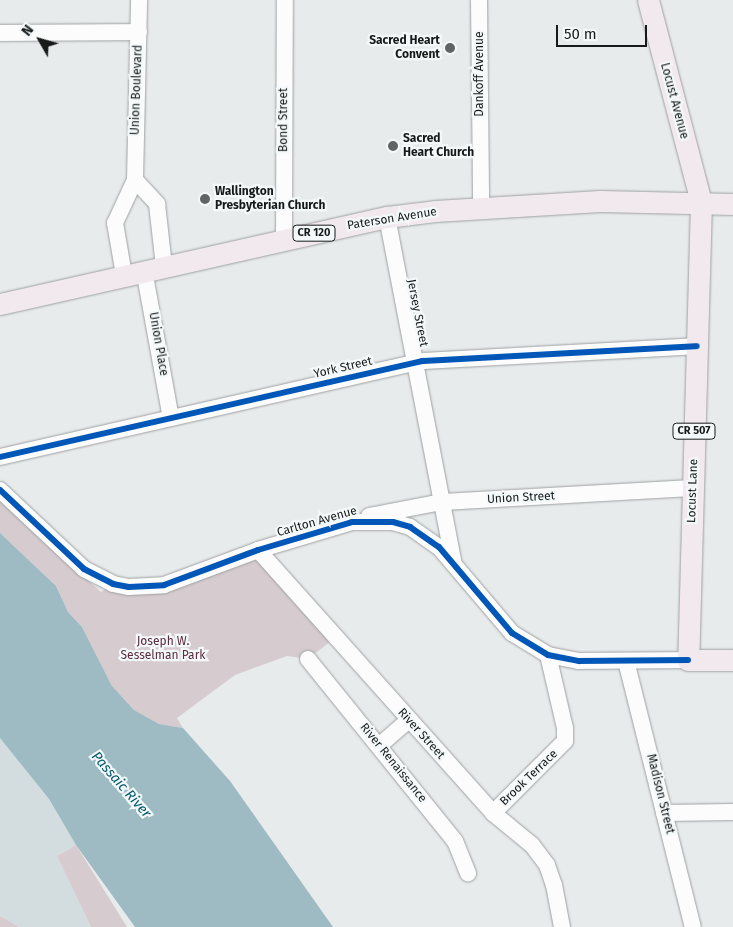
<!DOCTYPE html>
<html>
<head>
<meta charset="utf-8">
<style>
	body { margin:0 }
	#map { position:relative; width:733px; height:927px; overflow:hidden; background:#e8ebec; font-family:"Fira Sans",sans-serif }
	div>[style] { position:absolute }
	.built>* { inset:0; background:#d3dddf }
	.green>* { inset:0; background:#d6cbcf }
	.water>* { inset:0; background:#9ebac3 }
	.roads { filter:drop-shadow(0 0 1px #9ea1a2) drop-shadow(0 0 1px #9ea1a2) }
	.minor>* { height:16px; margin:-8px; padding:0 8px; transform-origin:8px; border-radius:8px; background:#fcfcfc }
	.major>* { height:21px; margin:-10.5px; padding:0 10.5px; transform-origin:10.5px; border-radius:10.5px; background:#f1e9ed }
	.cycleway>* { height:6px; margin:-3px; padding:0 3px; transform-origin:3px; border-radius:3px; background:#0057b8 }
	.dots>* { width:14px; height:14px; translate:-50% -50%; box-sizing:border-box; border:2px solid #f3f9fb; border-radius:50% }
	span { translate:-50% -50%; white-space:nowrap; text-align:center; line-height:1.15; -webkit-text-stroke:4.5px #f3f9fb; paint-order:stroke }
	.shield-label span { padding:1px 4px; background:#f3f9fb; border:1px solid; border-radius:4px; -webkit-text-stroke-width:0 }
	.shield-label { font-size:11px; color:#181a1a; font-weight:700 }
	.poi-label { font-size:12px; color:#181a1a; font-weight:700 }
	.right { translate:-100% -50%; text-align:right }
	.left { translate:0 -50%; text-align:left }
	.street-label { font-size:12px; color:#181a1a }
	.park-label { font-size:12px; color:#5d2b3e }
	.water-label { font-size:14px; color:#06596c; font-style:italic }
	.north { position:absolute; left:15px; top:15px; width:50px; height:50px; -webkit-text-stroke:4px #f3f9fb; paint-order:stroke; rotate:308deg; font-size:14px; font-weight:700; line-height:20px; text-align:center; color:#181a1a }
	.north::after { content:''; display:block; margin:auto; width:18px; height:22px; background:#181a1a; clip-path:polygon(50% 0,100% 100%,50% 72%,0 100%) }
	.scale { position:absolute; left:556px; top:25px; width:91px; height:22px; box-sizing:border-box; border:2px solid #181a1a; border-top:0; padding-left:6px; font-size:15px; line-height:18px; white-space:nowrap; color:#181a1a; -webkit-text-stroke:4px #f3f9fb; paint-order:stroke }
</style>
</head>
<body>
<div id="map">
	<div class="built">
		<div style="clip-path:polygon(0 738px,49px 799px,76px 845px,57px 856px,91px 927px,19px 927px,0 916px)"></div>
	</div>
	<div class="green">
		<div style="clip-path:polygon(0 500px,101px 592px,113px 584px,129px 587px,258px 550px,335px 638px,308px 659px,287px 656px,235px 675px,177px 718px,183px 728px,159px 724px,134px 710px,112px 686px,82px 627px,68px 612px,56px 586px,0 533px)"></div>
		<div style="clip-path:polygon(76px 845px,127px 927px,91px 927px,57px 856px)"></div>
		<div style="clip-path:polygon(0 916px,19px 927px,0 927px)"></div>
	</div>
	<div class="water">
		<div style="clip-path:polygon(0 533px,56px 586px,68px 612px,82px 627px,112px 686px,134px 710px,159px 724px,183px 728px,230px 781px,333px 927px,135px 927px,76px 845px,49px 799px,0 738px)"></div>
	</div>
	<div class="roads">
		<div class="minor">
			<div style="left:479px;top:0;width:208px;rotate:89.4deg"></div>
			<div style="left:0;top:33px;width:139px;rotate:-0.4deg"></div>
			<div style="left:135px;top:180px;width:33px;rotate:47deg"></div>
			<div style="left:157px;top:204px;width:62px;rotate:83.6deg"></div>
			<div style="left:387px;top:217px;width:350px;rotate:79.1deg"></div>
			<div style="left:284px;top:239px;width:239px;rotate:-89.8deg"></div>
			<div style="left:144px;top:270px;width:150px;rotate:79.7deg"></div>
			<div style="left:124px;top:275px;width:53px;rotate:-99.8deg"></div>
			<div style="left:115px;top:223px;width:47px;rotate:-65.1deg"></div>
			<div style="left:135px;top:180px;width:180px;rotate:-88.7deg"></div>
			<div style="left:0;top:457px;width:433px;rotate:-12.8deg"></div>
			<div style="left:422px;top:361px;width:275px;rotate:-3.1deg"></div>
			<div style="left:0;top:490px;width:115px;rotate:43.2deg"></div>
			<div style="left:84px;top:569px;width:33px;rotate:27deg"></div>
			<div style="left:113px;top:584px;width:16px;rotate:11deg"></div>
			<div style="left:129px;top:587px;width:35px;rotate:-3deg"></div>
			<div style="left:164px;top:585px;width:100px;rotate:-20.4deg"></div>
			<div style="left:258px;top:550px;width:98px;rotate:-16.6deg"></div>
			<div style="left:352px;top:522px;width:41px"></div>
			<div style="left:393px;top:522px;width:18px;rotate:16deg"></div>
			<div style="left:410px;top:527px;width:35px;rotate:35deg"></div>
			<div style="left:439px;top:547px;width:113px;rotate:49.7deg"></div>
			<div style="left:512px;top:633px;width:42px;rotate:31.4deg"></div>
			<div style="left:548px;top:655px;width:32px;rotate:11deg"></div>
			<div style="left:579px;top:661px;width:109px;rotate:-0.5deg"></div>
			<div style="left:369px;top:516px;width:74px;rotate:-10.9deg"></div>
			<div style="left:442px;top:502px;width:251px;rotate:-3.2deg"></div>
			<div style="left:258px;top:550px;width:353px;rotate:48.2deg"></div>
			<div style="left:493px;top:813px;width:50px;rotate:39.4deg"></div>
			<div style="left:532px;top:845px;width:25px;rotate:53deg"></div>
			<div style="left:547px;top:865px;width:21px;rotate:71deg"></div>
			<div style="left:554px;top:885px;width:43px;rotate:79.2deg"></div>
			<div style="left:308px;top:659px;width:234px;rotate:51.1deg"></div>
			<div style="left:455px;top:841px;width:35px;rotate:68deg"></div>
			<div style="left:626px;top:661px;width:274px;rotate:75.9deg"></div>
			<div style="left:380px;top:745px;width:38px;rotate:-41deg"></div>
			<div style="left:493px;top:813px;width:102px;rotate:-45deg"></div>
			<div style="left:565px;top:741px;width:13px;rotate:-90deg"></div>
			<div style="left:565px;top:728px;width:75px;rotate:-103.1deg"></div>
			<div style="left:664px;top:813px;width:69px;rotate:-0.8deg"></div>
		</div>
		<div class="major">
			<div style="left:648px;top:0;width:209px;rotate:75.3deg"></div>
			<div style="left:701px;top:202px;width:458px;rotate:91.6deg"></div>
			<div style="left:688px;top:660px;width:45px"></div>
			<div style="left:0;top:304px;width:397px;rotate:-12.7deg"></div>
			<div style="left:387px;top:217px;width:48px;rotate:-7.1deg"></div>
			<div style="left:435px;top:211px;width:165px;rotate:-3.5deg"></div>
			<div style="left:600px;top:201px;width:133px;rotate:1.3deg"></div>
		</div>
	</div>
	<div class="cycleway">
		<div style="left:0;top:457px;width:433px;rotate:-12.8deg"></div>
		<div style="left:422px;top:361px;width:275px;rotate:-3.1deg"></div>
		<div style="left:0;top:490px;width:115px;rotate:43.2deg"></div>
		<div style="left:84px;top:569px;width:33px;rotate:27deg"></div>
		<div style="left:113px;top:584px;width:16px;rotate:11deg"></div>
		<div style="left:129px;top:587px;width:35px;rotate:-3deg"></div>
		<div style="left:164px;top:585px;width:100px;rotate:-20.4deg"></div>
		<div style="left:258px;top:550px;width:98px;rotate:-16.6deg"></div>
		<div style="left:352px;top:522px;width:41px"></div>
		<div style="left:393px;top:522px;width:18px;rotate:16deg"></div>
		<div style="left:410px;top:527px;width:35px;rotate:35deg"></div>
		<div style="left:439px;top:547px;width:113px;rotate:49.7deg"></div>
		<div style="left:512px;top:633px;width:42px;rotate:31.4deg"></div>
		<div style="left:548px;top:655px;width:32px;rotate:11deg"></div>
		<div style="left:579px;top:661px;width:109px;rotate:-0.5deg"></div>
	</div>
	<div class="dots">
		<div style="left:450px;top:48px;background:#616364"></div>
		<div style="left:393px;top:146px;background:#616364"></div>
		<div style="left:205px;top:199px;background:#616364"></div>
	</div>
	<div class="shield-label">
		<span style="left:314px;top:233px">CR 120</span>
		<span style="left:694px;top:431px">CR 507</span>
	</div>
	<div class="poi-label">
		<span class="right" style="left:440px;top:48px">Sacred Heart<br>Convent</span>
		<span class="left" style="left:403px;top:146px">Sacred<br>Heart Church</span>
		<span class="left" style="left:215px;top:199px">Wallington<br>Presbyterian Church</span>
	</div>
	<div class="street-label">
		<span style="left:480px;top:74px;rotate:-90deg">Dankoff Avenue</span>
		<span style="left:137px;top:90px;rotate:-88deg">Union Boulevard</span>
		<span style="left:674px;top:101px;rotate:75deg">Locust Avenue</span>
		<span style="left:284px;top:120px;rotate:-90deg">Bond Street</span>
		<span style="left:392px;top:219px;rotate:-9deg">Paterson Avenue</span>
		<span style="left:417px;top:313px;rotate:79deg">Jersey Street</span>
		<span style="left:158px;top:344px;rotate:80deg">Union Place</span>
		<span style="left:343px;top:368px;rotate:-13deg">York Street</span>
		<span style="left:693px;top:491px;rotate:-88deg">Locust Lane</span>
		<span style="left:521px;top:498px;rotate:-3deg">Union Street</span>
		<span style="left:317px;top:522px;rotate:-16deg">Carlton Avenue</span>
		<span style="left:421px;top:734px;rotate:48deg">River Street</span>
		<span style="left:393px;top:763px;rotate:51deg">River Renaissance</span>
		<span style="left:529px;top:778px;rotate:-44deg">Brook Terrace</span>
		<span style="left:660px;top:794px;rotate:76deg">Madison Street</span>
	</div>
	<div class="park-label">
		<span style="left:163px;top:649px">Joseph W.<br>Sesselman Park</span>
	</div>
	<div class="water-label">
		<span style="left:121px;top:785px;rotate:49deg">Passaic River</span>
	</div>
	<div class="north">N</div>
	<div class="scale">50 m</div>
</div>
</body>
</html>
